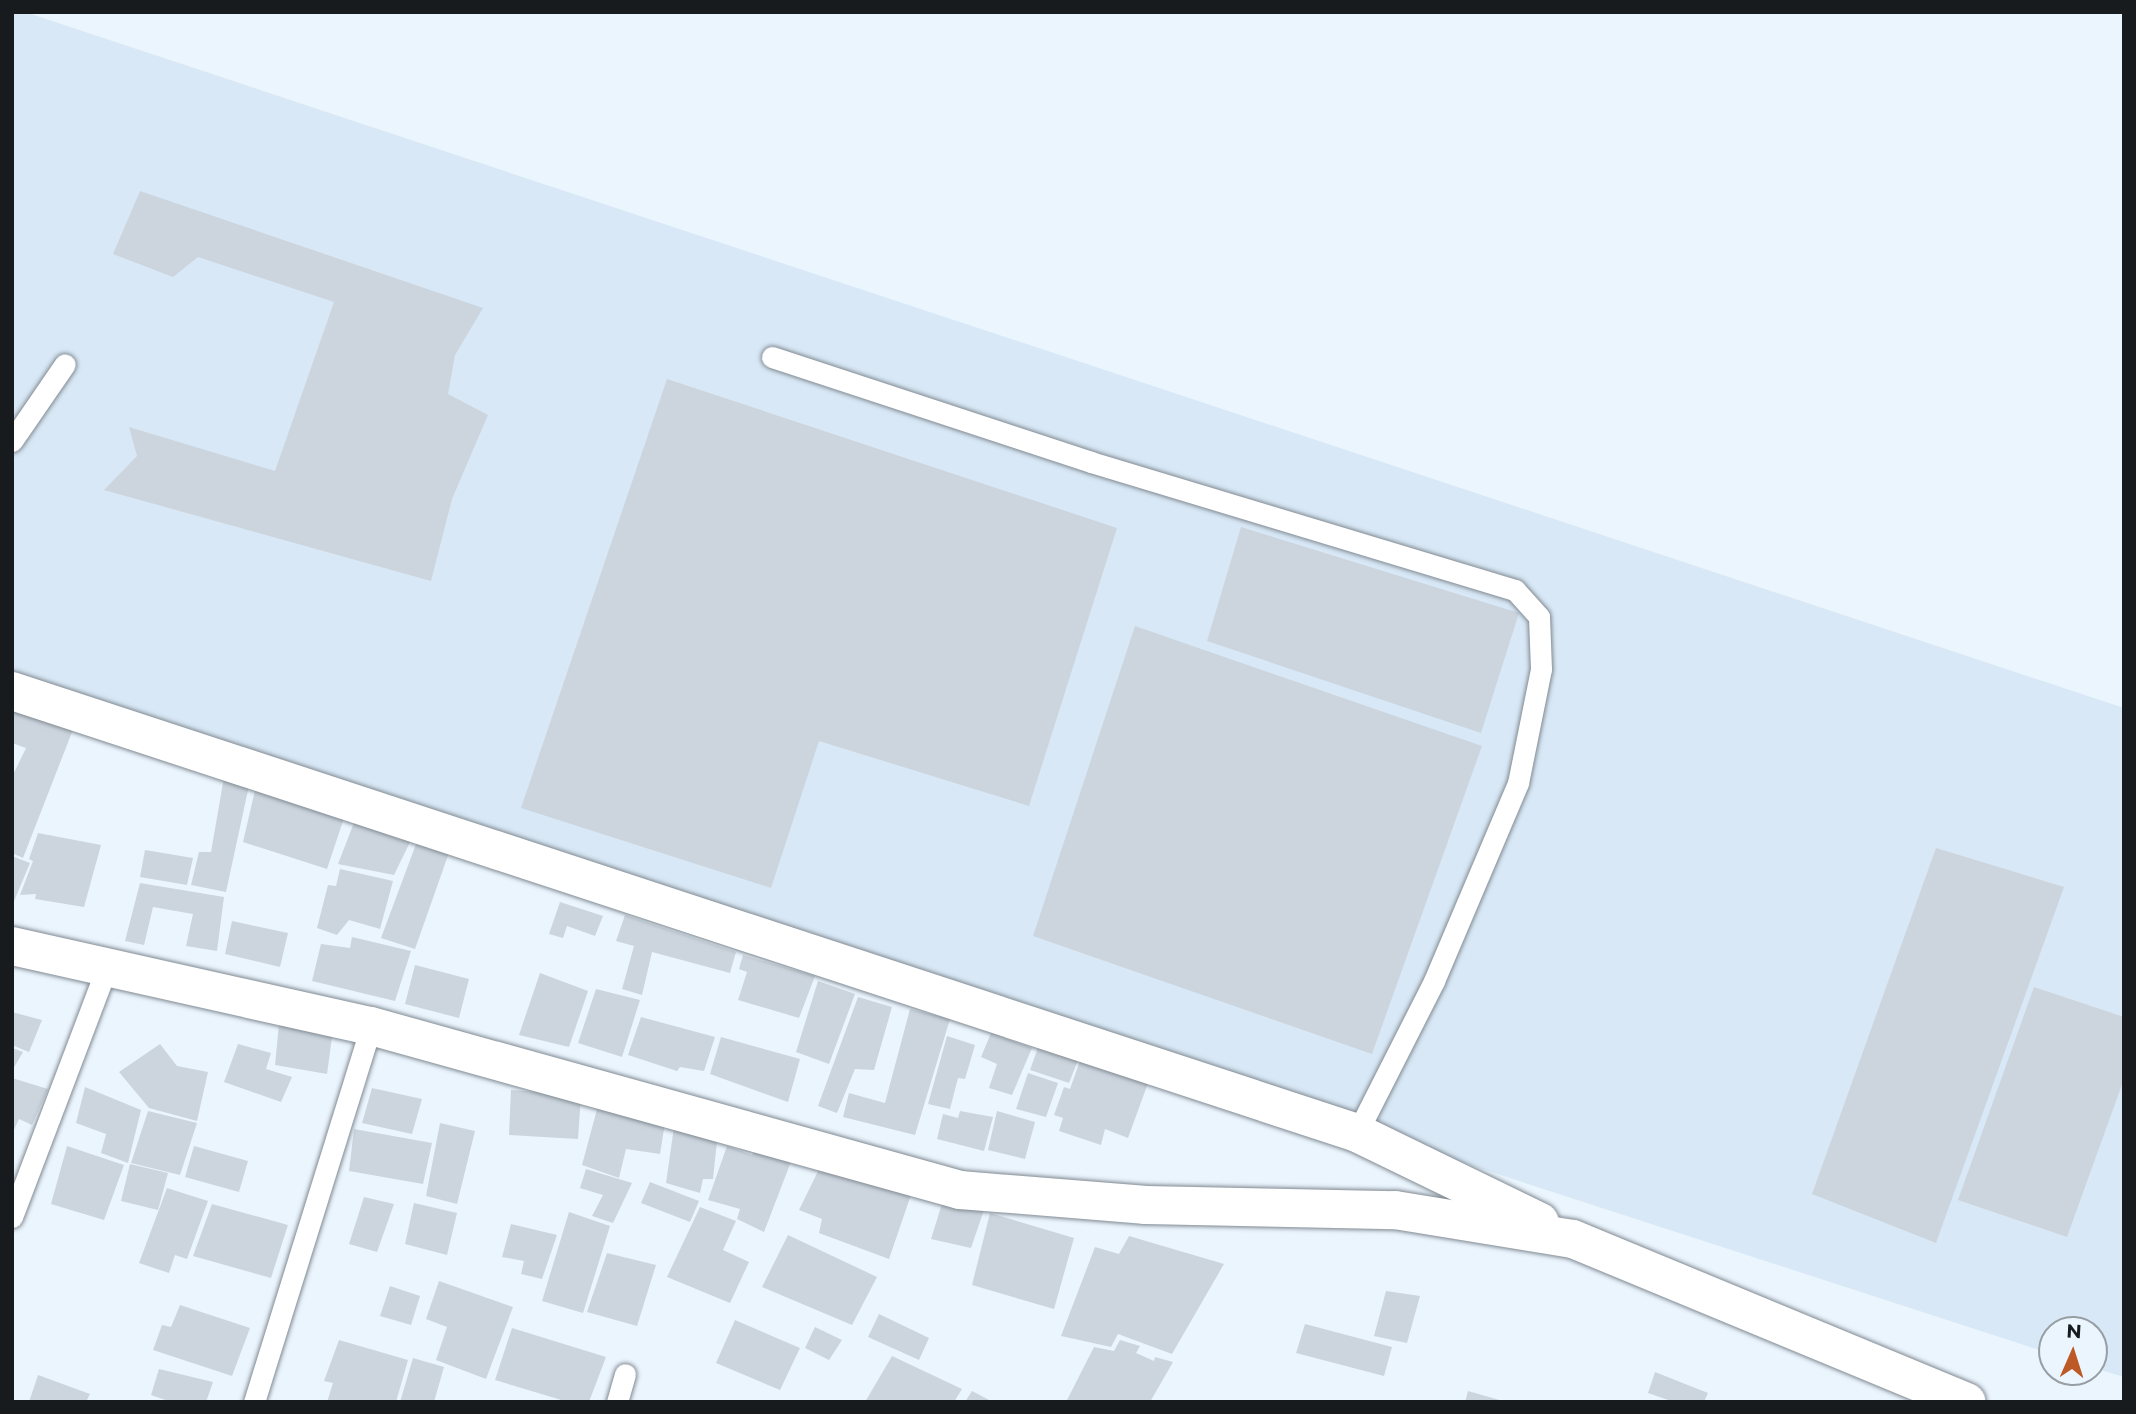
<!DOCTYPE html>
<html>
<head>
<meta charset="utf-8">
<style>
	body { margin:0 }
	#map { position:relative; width:2136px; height:1414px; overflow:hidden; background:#ebf5fe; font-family:Montserrat,sans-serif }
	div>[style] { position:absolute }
	.built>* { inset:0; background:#d8e8f6 }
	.building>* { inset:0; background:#ccd5de }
	.roads { filter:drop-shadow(0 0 2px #818a92) drop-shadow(0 0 2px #818a92) }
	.lane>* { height:21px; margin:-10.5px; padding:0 10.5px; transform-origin:10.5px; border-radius:10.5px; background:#fff }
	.street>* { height:38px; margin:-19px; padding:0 19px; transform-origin:19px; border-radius:19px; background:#fff }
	span { translate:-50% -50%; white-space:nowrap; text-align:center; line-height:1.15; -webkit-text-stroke:6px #ebf5fe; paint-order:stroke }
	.frame { position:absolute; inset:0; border:14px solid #181b1e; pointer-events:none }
	.north { position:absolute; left:2038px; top:1316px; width:70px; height:70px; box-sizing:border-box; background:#ebf5fe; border:2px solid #979ea4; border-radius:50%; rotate:3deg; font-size:19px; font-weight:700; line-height:28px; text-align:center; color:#181b1e }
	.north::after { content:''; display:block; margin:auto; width:24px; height:32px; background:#bd5926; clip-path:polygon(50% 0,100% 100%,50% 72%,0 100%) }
</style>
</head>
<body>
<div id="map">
	<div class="built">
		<div style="clip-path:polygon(12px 12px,25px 12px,2124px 708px,2124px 1377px,2094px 1368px,2094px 1330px,2052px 1330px,2052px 1354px,12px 692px)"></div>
	</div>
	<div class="building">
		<div style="clip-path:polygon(140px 191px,483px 308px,455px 355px,448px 394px,488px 415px,452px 499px,431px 581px,104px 490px,137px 456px,129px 427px,275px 471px,334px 302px,198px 257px,173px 277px,113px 254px)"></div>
		<div style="clip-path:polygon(667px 379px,1117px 528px,1029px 806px,819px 741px,771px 888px,521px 808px)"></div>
		<div style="clip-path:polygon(1241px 527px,1519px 613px,1481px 733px,1207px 641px)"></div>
		<div style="clip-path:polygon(1135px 626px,1482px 746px,1372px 1054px,1033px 936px)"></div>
		<div style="clip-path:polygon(12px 701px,74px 727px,23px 858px,12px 853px,12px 777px,26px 748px,12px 743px)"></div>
		<div style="clip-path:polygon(224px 777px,250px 781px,226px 892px,191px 885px,199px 852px,211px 852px)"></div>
		<div style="clip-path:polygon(256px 786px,345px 815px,327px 869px,243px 842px)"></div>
		<div style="clip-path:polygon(355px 820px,412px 838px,394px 875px,338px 864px)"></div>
		<div style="clip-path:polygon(38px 833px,101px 845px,84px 907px,35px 899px,36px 894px,20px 895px,33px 861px,29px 859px)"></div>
		<div style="clip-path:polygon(419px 836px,451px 847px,415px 949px,381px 938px)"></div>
		<div style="clip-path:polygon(1936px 848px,2064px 887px,1936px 1243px,1812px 1194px)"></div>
		<div style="clip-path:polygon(145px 850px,193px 858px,187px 885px,140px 877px)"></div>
		<div style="clip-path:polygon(12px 856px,30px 863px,12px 906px)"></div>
		<div style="clip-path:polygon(340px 869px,393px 881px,380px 929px,349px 920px,337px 935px,317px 928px,328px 885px,336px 886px)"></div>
		<div style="clip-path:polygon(140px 883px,224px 897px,217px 951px,186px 946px,193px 914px,153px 907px,144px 945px,125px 941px)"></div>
		<div style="clip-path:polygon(560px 902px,603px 916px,595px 936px,567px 926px,563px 938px,549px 934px)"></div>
		<div style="clip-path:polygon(625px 915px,736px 952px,730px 973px,652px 952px,642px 995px,622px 989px,634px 946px,616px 941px)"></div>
		<div style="clip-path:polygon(232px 921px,288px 933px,280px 967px,225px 954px)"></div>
		<div style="clip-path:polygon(352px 937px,411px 951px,395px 1001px,312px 981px,321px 944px,350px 948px)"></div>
		<div style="clip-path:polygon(743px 955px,815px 976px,799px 1018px,738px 1000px,747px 972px,739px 969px)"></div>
		<div style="clip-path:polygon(415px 965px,469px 979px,459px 1018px,405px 1004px)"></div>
		<div style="clip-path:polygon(540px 973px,588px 991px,569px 1047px,519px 1035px)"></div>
		<div style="clip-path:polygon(818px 981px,855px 994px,829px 1064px,796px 1052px)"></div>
		<div style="clip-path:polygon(2034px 987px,2124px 1017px,2124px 1079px,2067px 1237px,1958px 1200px)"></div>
		<div style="clip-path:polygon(596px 989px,640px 1000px,622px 1057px,578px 1043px)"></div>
		<div style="clip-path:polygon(858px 997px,892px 1007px,874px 1070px,855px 1069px,837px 1113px,818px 1106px)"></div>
		<div style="clip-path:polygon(910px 1009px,950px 1019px,915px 1135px,843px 1117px,849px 1093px,885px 1103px)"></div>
		<div style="clip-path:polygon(12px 1012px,42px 1020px,29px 1052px,12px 1045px)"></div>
		<div style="clip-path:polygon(641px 1017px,715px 1037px,704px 1071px,680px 1067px,677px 1071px,628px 1055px)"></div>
		<div style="clip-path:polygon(279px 1024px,333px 1030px,327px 1074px,275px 1065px)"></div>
		<div style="clip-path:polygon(991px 1033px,1032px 1048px,1012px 1095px,989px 1088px,997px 1064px,981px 1057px)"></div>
		<div style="clip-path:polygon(947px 1036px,975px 1045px,965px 1079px,958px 1078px,950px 1109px,928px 1104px)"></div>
		<div style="clip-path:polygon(721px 1037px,800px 1059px,788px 1102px,710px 1074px)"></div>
		<div style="clip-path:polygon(1040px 1042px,1080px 1055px,1069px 1083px,1030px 1070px)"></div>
		<div style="clip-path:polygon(160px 1044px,177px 1066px,208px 1072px,197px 1121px,149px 1108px,119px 1072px)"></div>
		<div style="clip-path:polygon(238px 1044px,271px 1053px,266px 1069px,292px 1077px,281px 1102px,224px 1082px)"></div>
		<div style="clip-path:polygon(12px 1048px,23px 1052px,12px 1071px)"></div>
		<div style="clip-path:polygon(1081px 1058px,1148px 1083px,1128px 1138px,1105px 1129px,1101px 1145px,1059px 1131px,1063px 1118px,1054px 1115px,1064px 1087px,1070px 1089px)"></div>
		<div style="clip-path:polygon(1028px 1073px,1058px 1083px,1046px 1117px,1016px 1109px)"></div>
		<div style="clip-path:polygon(12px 1078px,48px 1089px,32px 1125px,19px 1119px,12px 1134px)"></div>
		<div style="clip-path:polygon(85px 1087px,141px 1110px,128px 1163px,101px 1153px,106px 1134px,76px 1123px)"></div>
		<div style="clip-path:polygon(372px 1088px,422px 1099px,412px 1134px,362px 1123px)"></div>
		<div style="clip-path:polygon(511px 1090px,581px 1095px,578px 1139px,509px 1135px)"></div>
		<div style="clip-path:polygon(600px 1098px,666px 1117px,660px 1154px,626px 1149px,619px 1178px,582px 1165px)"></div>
		<div style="clip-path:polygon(148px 1111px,197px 1123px,180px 1175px,131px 1163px)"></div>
		<div style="clip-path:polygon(960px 1111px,993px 1117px,984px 1151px,937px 1139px,943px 1114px,958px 1118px)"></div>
		<div style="clip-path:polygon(997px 1111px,1035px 1122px,1025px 1159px,988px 1150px)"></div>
		<div style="clip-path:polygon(440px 1123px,475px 1131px,457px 1204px,426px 1196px)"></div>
		<div style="clip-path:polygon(674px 1127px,718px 1132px,713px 1179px,703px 1179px,700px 1193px,666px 1183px)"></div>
		<div style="clip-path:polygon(354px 1129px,432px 1143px,423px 1184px,349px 1171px)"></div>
		<div style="clip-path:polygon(67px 1146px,124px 1165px,104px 1220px,51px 1204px)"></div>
		<div style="clip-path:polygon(194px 1146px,248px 1161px,239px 1192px,185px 1177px)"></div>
		<div style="clip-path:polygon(727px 1146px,752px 1155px,757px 1149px,792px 1159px,764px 1232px,737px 1219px,740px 1209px,708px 1200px)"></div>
		<div style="clip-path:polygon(824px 1159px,914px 1186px,889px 1259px,819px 1233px,822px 1219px,799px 1210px)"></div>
		<div style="clip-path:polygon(130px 1164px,168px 1173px,158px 1210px,121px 1201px)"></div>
		<div style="clip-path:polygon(586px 1169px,632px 1183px,613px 1223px,592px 1216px,603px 1195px,580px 1188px)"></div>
		<div style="clip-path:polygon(650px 1182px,699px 1201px,690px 1222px,641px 1203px)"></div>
		<div style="clip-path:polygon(167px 1188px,208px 1201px,187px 1259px,175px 1255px,169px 1273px,139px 1263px)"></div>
		<div style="clip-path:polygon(945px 1194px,986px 1204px,971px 1248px,931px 1239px)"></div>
		<div style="clip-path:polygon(364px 1197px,394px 1204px,377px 1252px,349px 1244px)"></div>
		<div style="clip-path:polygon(414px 1203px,457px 1213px,447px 1255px,405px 1244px)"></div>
		<div style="clip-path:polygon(212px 1204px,288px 1225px,271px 1278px,193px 1256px)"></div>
		<div style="clip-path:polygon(700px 1207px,736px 1221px,723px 1250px,749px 1262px,730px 1303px,667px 1277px)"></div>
		<div style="clip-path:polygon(569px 1212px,610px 1226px,583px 1313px,542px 1301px)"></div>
		<div style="clip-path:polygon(990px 1213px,1074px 1238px,1054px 1309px,972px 1285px)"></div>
		<div style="clip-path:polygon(511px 1224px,557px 1235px,542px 1279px,521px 1274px,524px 1261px,502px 1257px)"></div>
		<div style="clip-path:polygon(788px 1235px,877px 1277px,852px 1325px,762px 1287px)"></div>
		<div style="clip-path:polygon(1129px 1236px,1224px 1264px,1172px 1354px,1118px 1334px,1111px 1347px,1061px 1336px,1095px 1247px,1119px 1254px)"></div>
		<div style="clip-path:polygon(607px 1253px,656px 1265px,637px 1326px,587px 1312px)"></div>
		<div style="clip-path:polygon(439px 1281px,513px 1307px,486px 1379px,436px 1360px,447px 1327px,426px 1319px)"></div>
		<div style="clip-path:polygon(390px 1286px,420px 1296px,411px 1325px,380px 1316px)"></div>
		<div style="clip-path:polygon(1386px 1291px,1420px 1296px,1407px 1343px,1374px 1336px)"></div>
		<div style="clip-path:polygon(180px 1305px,250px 1328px,232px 1376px,153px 1350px,162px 1325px,171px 1327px)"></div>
		<div style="clip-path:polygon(879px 1314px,929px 1338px,919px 1360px,868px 1337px)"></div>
		<div style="clip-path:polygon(735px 1320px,800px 1348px,780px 1390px,716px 1363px)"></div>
		<div style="clip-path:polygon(1305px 1324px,1392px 1347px,1384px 1376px,1296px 1353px)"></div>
		<div style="clip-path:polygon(815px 1327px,842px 1340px,829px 1360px,805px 1348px)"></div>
		<div style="clip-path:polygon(512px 1328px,606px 1357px,589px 1402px,568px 1402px,495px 1380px)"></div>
		<div style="clip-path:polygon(339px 1340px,408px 1360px,396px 1402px,327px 1402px,333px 1383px,324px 1381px)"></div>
		<div style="clip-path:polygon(1120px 1340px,1140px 1346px,1136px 1353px,1154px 1361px,1155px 1357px,1173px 1362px,1150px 1402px,1066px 1402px,1094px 1347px,1114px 1351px)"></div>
		<div style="clip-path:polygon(892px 1356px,962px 1389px,954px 1402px,865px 1402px)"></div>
		<div style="clip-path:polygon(413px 1358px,444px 1367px,434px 1402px,400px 1402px)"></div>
		<div style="clip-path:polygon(159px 1369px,213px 1382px,206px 1402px,171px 1402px,151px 1395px)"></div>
		<div style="clip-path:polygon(1655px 1372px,1708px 1393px,1704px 1402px,1674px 1402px,1648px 1393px)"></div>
		<div style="clip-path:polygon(38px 1375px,90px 1394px,86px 1402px,29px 1402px)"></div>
		<div style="clip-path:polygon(972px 1391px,993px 1402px,965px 1402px)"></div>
		<div style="clip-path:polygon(1468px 1391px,1503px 1401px,1502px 1402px,1465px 1402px)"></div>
	</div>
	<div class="roads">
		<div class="lane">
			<div style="left:772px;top:357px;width:336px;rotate:18.2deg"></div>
			<div style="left:1091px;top:462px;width:443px;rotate:16.8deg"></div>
			<div style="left:1515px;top:590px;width:36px;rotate:48deg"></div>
			<div style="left:1539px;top:617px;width:52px;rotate:87.8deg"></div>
			<div style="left:1541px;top:669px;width:116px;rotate:101.4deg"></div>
			<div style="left:1518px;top:783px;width:215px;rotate:113deg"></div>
			<div style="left:1434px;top:981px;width:170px;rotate:116.9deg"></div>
			<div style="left:12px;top:441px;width:93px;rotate:-55.5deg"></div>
			<div style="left:12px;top:1217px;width:267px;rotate:-69.2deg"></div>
			<div style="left:254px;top:1402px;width:394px;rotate:-72.7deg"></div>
			<div style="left:617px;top:1402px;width:29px;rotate:-74deg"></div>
		</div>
		<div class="street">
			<div style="left:12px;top:691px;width:1416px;rotate:18.19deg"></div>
			<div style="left:1357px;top:1133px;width:203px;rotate:25.9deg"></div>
			<div style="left:12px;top:946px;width:368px;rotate:12.6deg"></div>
			<div style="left:371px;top:1026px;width:611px;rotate:15.56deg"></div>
			<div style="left:960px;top:1190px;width:187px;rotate:4.6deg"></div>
			<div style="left:1146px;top:1205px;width:249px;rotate:1.2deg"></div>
			<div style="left:1395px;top:1210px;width:180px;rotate:9.3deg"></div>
			<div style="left:1573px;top:1239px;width:426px;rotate:22.5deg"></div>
		</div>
	</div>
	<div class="frame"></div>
	<div class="north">N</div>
</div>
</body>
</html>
